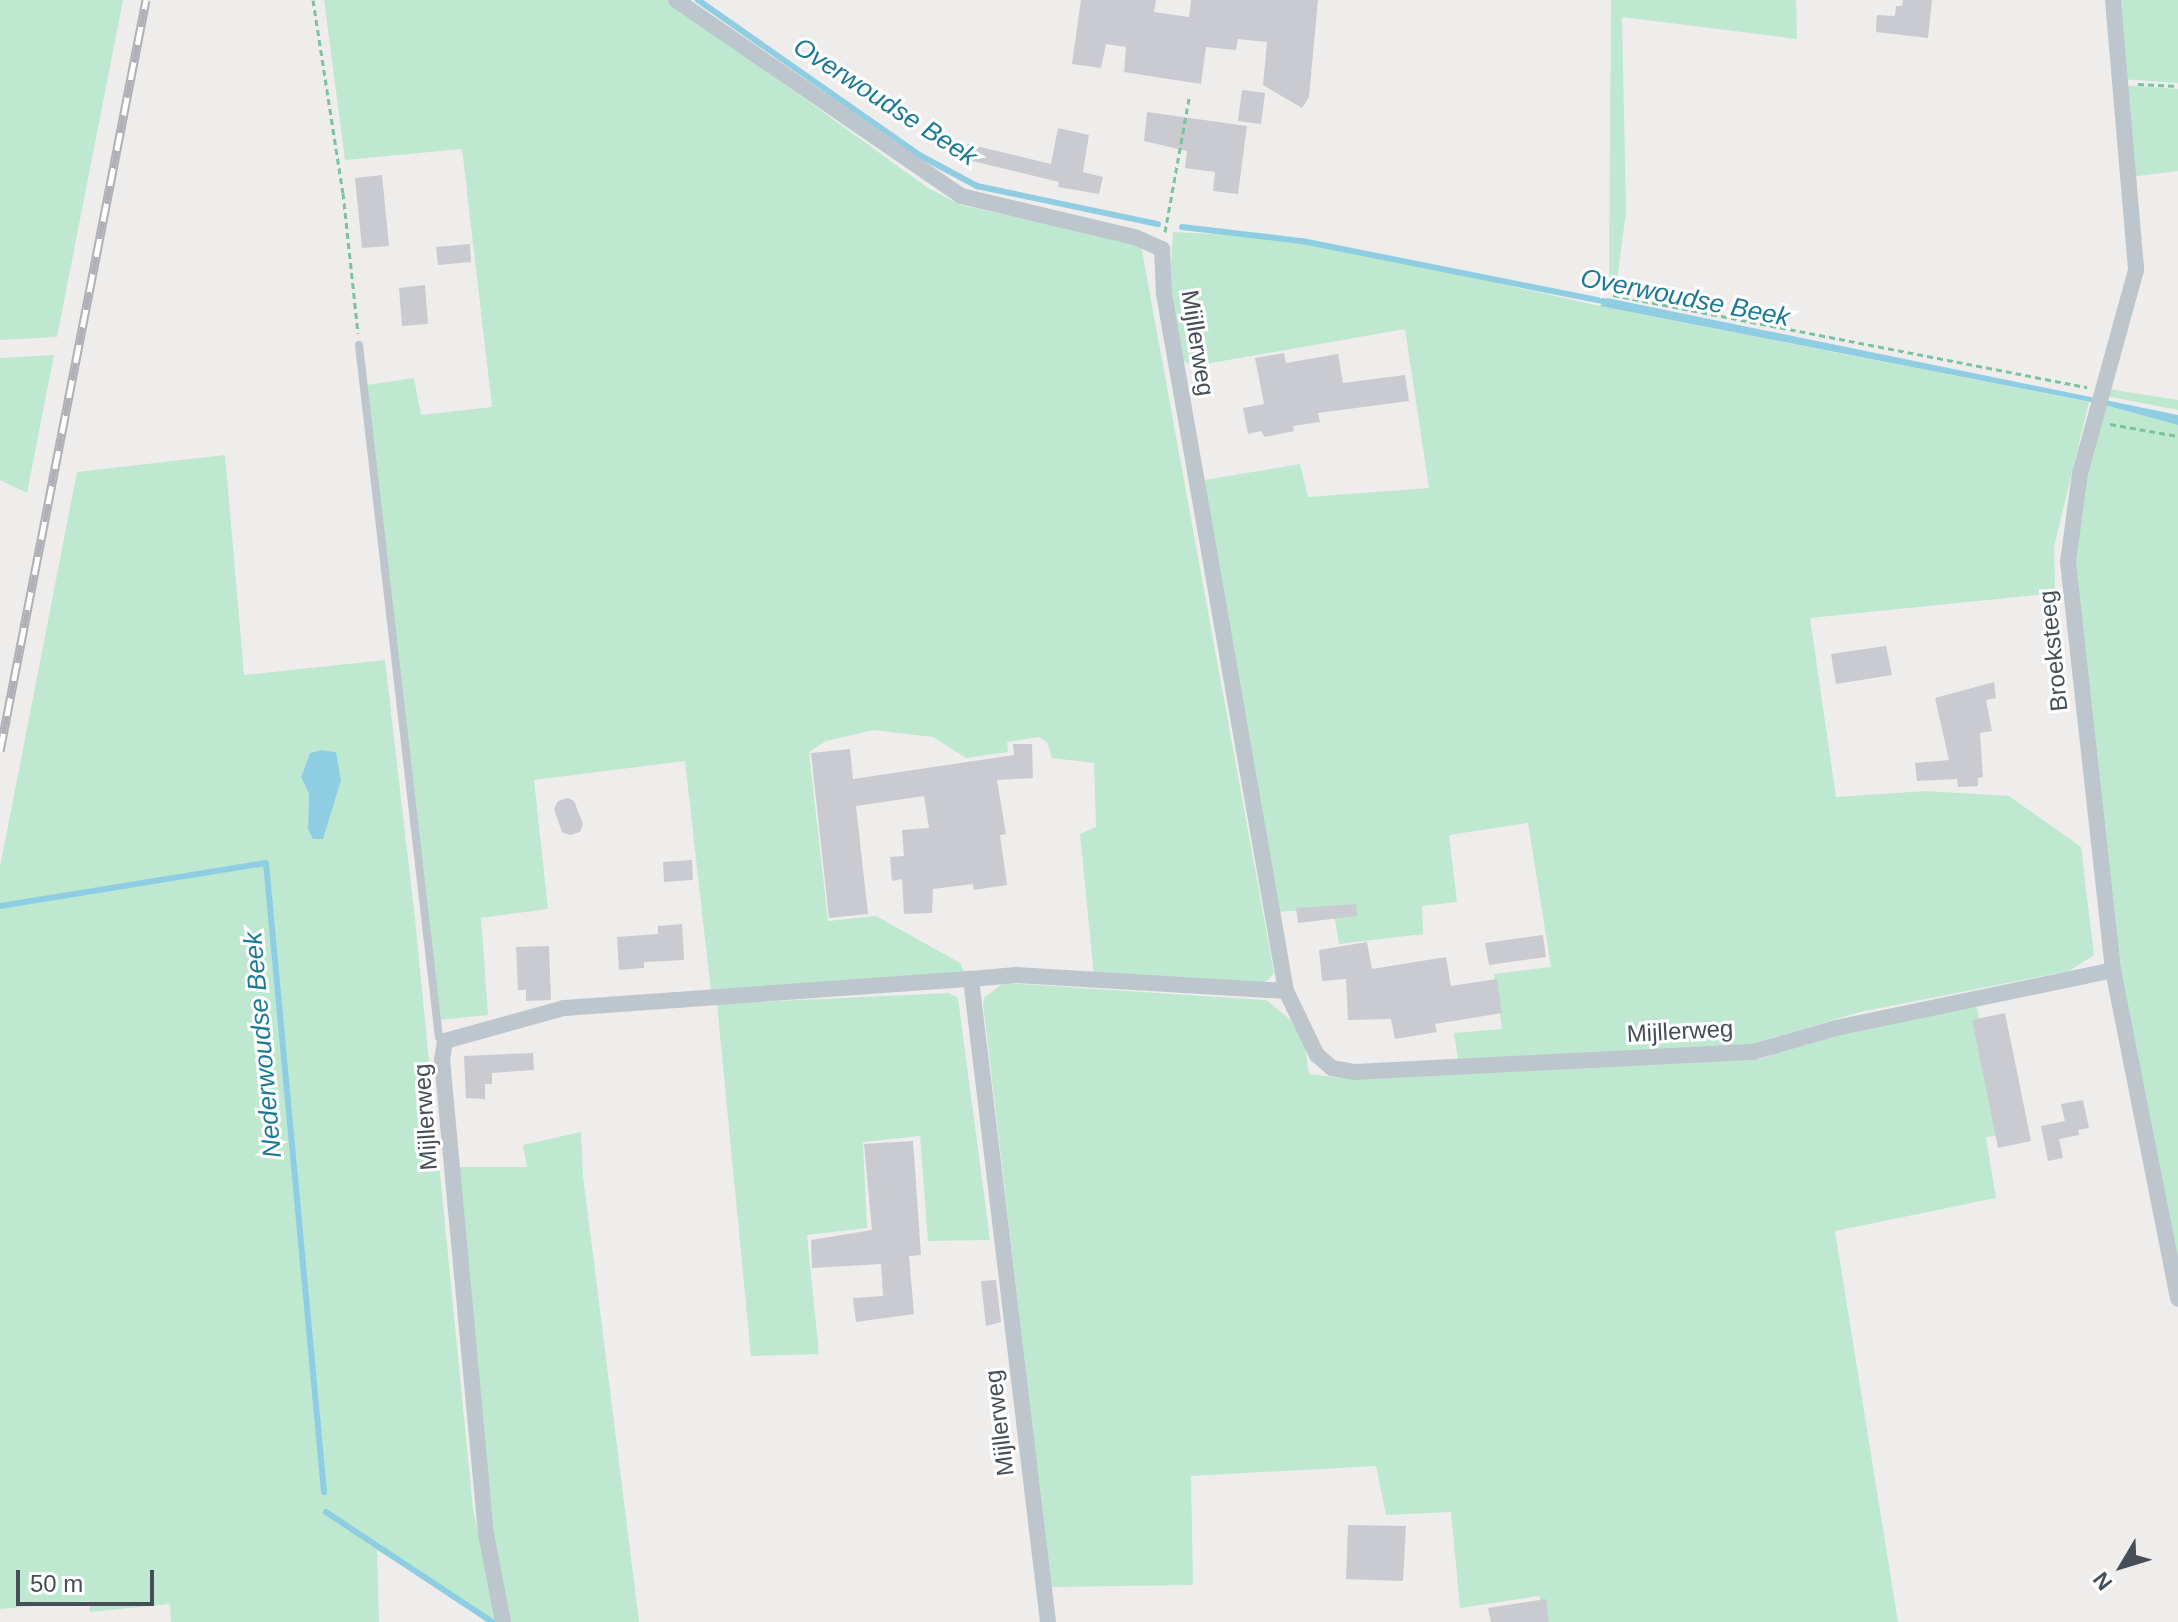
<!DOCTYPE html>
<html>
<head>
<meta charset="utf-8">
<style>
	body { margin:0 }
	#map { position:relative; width:2178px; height:1622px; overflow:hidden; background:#efecec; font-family:Arial,sans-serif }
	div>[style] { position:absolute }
	.green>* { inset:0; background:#bee9d0 }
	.water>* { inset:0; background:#8fcee2 }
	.stream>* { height:6px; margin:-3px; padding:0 3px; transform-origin:3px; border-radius:3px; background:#8fcee2 }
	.building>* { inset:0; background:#cacbd0 }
	.path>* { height:3px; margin-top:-1.5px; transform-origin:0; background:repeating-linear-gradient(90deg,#7ac3a1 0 6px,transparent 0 10px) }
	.service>* { height:8px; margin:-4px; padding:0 4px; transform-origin:4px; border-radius:4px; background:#bec6cd }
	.minor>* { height:16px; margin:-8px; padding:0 8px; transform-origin:8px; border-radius:8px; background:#bec6cd }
	.rail>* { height:9px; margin-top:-4.5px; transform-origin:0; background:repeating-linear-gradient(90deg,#fff 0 18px,#afb1b6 0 36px); box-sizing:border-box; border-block:2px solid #afb1b6 }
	span { translate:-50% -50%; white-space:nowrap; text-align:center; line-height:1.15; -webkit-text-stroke:6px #fff; paint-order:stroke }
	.street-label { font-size:24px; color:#464f57 }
	.water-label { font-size:26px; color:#1a7996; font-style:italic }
	.north { position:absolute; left:2082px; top:1526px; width:80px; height:80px; -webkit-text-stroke:6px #fff; paint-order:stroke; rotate:232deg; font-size:22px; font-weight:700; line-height:32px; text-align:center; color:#464f57 }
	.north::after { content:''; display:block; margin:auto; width:28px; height:36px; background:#464f57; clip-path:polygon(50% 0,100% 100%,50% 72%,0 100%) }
	.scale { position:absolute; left:16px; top:1570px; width:138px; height:36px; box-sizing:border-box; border:4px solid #464f57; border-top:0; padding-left:10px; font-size:24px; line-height:28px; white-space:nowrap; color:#464f57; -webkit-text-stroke:6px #fff; paint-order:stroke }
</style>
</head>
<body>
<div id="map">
	<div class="green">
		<div style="clip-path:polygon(0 0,123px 0,57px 337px,0 340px)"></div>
		<div style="clip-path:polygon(324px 0,668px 0,928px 188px,961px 205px,1141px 245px,1274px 973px,1265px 983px,1094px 976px,1080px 834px,1096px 827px,1094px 763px,1052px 758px,1047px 742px,1039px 737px,1007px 742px,1008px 752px,966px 758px,933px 737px,873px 730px,826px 741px,809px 752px,828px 921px,876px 916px,960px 963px,965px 974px,711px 992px,685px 761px,534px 780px,548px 909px,481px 918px,488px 1015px,439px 1020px,367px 385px,414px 378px,421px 415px,492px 407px,462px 149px,345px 160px)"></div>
		<div style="clip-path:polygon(1611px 0,1796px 0,1797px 39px,1622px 17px,1626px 212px,1617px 280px,1609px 290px)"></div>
		<div style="clip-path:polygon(2113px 0,2178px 0,2178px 83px,2121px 79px)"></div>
		<div style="clip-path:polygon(2123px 85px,2178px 89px,2178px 171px,2130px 177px)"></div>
		<div style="clip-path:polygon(1173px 232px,1295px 238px,1600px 306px,2089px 402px,2054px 547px,2055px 593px,1810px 618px,1836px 797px,1926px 791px,2009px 796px,2081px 847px,2094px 955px,2069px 971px,1860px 1012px,1739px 1048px,1458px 1060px,1454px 1033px,1502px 1029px,1494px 974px,1551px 967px,1528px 823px,1449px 835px,1457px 902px,1422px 906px,1423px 934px,1339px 944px,1333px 908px,1276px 912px,1204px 480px,1300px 464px,1308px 497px,1429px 488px,1405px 329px,1194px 366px,1182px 360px,1169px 297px)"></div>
		<div style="clip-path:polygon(54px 355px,27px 493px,0 480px,0 358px)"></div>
		<div style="clip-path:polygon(2108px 389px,2178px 400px,2178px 410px,2106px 396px)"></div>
		<div style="clip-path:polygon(2101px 404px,2178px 425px,2178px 1274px,2104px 885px,2072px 551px,2087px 462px,2100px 430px)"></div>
		<div style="clip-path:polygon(evenodd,225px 455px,244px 675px,385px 660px,415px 919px,473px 1509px,498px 1622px,492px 1622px,377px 1550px,379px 1622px,171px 1622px,170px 1604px,90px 1612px,89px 1601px,0 1609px,0 867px,77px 472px,225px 455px,321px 750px,336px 752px,308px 829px,309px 794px,301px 777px,310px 753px,321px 750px)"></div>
		<div style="clip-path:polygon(1004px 983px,1266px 1000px,1297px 1025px,1305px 1047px,1309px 1074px,1343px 1078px,1762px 1059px,1801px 1043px,1976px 1004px,2002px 1135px,1986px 1137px,1996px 1198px,1835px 1231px,1898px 1622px,1546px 1622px,1539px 1596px,1460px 1608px,1451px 1512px,1386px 1515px,1376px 1466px,1191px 1476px,1193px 1585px,1051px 1587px,983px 1003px,985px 997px)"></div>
		<div style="clip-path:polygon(949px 993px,958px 998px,990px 1240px,928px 1241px,920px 1136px,863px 1142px,867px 1228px,807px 1235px,819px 1354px,751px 1356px,717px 1004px)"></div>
		<div style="clip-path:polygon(581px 1132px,583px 1176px,639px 1622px,510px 1622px,498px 1568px,454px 1167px,527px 1167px,523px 1145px)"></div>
	</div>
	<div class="water">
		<div style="clip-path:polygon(1607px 298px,2178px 415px,2178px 425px,2101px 404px,1600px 306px)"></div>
		<div style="clip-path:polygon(321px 750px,336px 752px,341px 780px,323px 839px,313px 839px,308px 829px,309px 794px,301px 777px,310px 753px)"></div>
	</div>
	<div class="stream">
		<div style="left:698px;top:0;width:272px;rotate:35deg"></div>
		<div style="left:921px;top:156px;width:64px;rotate:28.2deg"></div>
		<div style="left:977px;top:186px;width:185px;rotate:11.9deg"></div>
		<div style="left:1182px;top:227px;width:121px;rotate:6.7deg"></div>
		<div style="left:1302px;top:241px;width:316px;rotate:11.3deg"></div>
		<div style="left:0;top:906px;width:269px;rotate:-9.2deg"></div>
		<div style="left:266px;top:863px;width:632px;rotate:84.73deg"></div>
		<div style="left:326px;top:1512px;width:199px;rotate:33.5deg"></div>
	</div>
	<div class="building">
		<div style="clip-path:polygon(1081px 0,1156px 0,1154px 12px,1189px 17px,1191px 0,1318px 0,1309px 97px,1302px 108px,1263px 85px,1267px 42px,1238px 39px,1236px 50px,1206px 47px,1201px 84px,1124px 72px,1126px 47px,1106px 44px,1101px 68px,1072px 64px)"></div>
		<div style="clip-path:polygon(1903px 0,1932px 0,1928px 38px,1876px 32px,1877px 15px,1895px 16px,1896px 6px,1902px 6px)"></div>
		<div style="clip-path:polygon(1242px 90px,1265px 93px,1261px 124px,1238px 121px)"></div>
		<div style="clip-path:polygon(1147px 112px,1247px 126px,1238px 194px,1213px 191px,1215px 172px,1185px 168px,1187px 151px,1144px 141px)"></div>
		<div style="clip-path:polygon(1058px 128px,1089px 135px,1083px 172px,1103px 177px,1099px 194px,1058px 187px,1059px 182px,964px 159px,968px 144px,1051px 164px)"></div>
		<div style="clip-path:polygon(382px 175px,389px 246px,362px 248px,355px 178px)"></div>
		<div style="clip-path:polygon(470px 244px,471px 262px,438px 265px,436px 247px)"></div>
		<div style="clip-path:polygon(425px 285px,428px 324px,402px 326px,399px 288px)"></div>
		<div style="clip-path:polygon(1284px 353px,1286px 363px,1338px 354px,1343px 383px,1405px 375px,1409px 401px,1318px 413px,1320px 422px,1293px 426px,1294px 431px,1265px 437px,1261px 431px,1248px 434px,1243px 408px,1264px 404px,1255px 358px)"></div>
		<div style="clip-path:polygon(1886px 646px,1892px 675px,1836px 684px,1831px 654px)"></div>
		<div style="clip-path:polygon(1994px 682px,1996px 698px,1986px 700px,1992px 731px,1980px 733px,1983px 777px,1978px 778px,1978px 786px,1958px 787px,1957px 779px,1917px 781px,1915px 763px,1949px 760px,1935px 698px)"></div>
		<div style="clip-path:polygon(1013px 744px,1032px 744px,1033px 778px,997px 780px,1006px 834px,1000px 835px,1007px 885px,974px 890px,973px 884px,933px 889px,932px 913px,904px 914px,902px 879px,892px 881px,890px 857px,904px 856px,902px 830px,929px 828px,924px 796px,856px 806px,868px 914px,829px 918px,811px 753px,850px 749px,853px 779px,1014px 755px)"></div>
		<div style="clip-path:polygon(568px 798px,574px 801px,583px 824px,580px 832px,570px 835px,562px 832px,554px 809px,558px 801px)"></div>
		<div style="clip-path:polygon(692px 860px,693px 880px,664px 882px,663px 862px)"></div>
		<div style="clip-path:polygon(1356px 904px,1357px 916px,1298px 923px,1296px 908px)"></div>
		<div style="clip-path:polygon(682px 924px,684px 960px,644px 962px,644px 968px,619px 970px,617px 937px,658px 934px,658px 926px)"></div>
		<div style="clip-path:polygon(1543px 935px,1546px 957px,1489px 965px,1485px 943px)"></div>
		<div style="clip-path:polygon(1367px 942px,1372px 969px,1446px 957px,1451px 986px,1497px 979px,1502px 1013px,1435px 1024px,1437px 1032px,1395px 1039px,1391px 1019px,1348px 1020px,1346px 979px,1322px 981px,1319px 950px)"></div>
		<div style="clip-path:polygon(549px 946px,551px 1000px,526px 1001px,526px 990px,518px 990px,516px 947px)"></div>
		<div style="clip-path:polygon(2005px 1013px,2031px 1141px,1998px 1148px,1972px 1020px)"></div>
		<div style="clip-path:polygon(533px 1053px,534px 1070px,492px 1073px,492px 1084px,485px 1084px,485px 1099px,466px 1098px,464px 1056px)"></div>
		<div style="clip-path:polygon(2083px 1100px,2089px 1128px,2078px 1130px,2079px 1135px,2059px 1139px,2063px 1158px,2048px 1161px,2041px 1126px,2065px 1121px,2061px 1104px)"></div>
		<div style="clip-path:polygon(913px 1141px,921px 1255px,909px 1256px,914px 1314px,856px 1322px,853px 1298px,883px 1296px,881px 1264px,812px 1268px,811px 1240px,872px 1230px,864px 1144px)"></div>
		<div style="clip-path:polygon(996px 1280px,1001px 1322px,986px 1326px,981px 1281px)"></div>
		<div style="clip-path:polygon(1348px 1525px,1406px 1526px,1403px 1581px,1346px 1579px)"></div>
		<div style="clip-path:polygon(1546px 1599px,1549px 1622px,1491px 1622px,1488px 1608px)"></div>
	</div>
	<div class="path">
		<div style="left:313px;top:0;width:195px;rotate:81.2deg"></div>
		<div style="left:343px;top:193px;width:141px;rotate:83.9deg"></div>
		<div style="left:2138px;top:84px;width:40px;rotate:2.9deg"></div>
		<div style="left:1165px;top:232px;width:136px;rotate:-79.8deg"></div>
		<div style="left:1613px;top:295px;width:483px;rotate:11deg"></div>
		<div style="left:2110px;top:424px;width:69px;rotate:10deg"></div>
	</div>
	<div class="service">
		<div style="left:359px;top:345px;width:697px;rotate:83.41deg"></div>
		<div style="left:439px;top:1037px;width:7px;rotate:27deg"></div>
	</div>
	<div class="minor">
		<div style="left:676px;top:0;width:346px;rotate:34.5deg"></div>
		<div style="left:961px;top:196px;width:179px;rotate:13.3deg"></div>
		<div style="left:1135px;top:237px;width:30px;rotate:24deg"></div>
		<div style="left:1162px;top:249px;width:45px;rotate:87.5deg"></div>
		<div style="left:1164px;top:294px;width:708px;rotate:80.07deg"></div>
		<div style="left:2113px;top:0;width:271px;rotate:85.1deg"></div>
		<div style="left:2136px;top:270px;width:211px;rotate:105.4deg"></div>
		<div style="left:2080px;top:473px;width:90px;rotate:97.7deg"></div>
		<div style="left:2068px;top:562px;width:410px;rotate:83.7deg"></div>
		<div style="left:2113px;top:970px;width:335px;rotate:78.8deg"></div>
		<div style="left:503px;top:1622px;width:90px;rotate:-100.9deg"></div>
		<div style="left:486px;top:1534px;width:476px;rotate:-95.3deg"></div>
		<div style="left:442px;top:1060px;width:19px;rotate:-81deg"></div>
		<div style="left:445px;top:1041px;width:123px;rotate:-15.5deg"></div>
		<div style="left:564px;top:1008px;width:408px;rotate:-4.1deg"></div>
		<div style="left:1048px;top:1622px;width:648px;rotate:-96.83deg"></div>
		<div style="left:971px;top:979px;width:45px;rotate:-5.1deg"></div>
		<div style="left:1016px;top:975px;width:270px;rotate:3.4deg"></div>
		<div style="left:1286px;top:991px;width:71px;rotate:64.2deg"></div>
		<div style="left:1317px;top:1055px;width:20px;rotate:41deg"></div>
		<div style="left:1332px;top:1068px;width:22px;rotate:10deg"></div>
		<div style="left:1354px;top:1072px;width:400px;rotate:-2.9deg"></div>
		<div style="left:1753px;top:1052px;width:86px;rotate:-16.1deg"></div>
		<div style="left:1836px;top:1028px;width:283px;rotate:-11.8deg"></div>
	</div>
	<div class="rail">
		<div style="left:0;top:751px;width:765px;rotate:-79deg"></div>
	</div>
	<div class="street-label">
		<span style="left:1198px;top:343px;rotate:81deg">Mijllerweg</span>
		<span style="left:2053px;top:651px;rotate:-96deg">Broeksteeg</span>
		<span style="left:1680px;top:1031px;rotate:-3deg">Mijllerweg</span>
		<span style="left:425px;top:1117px;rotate:-94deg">Mijllerweg</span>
		<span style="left:999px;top:1423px;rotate:-97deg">Mijllerweg</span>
	</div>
	<div class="water-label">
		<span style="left:885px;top:102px;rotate:33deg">Overwoudse Beek</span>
		<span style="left:1685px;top:298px;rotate:11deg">Overwoudse Beek</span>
		<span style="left:263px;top:1045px;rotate:-95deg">Nederwoudse Beek</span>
	</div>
	<div class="north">N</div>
	<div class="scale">50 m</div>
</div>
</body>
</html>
